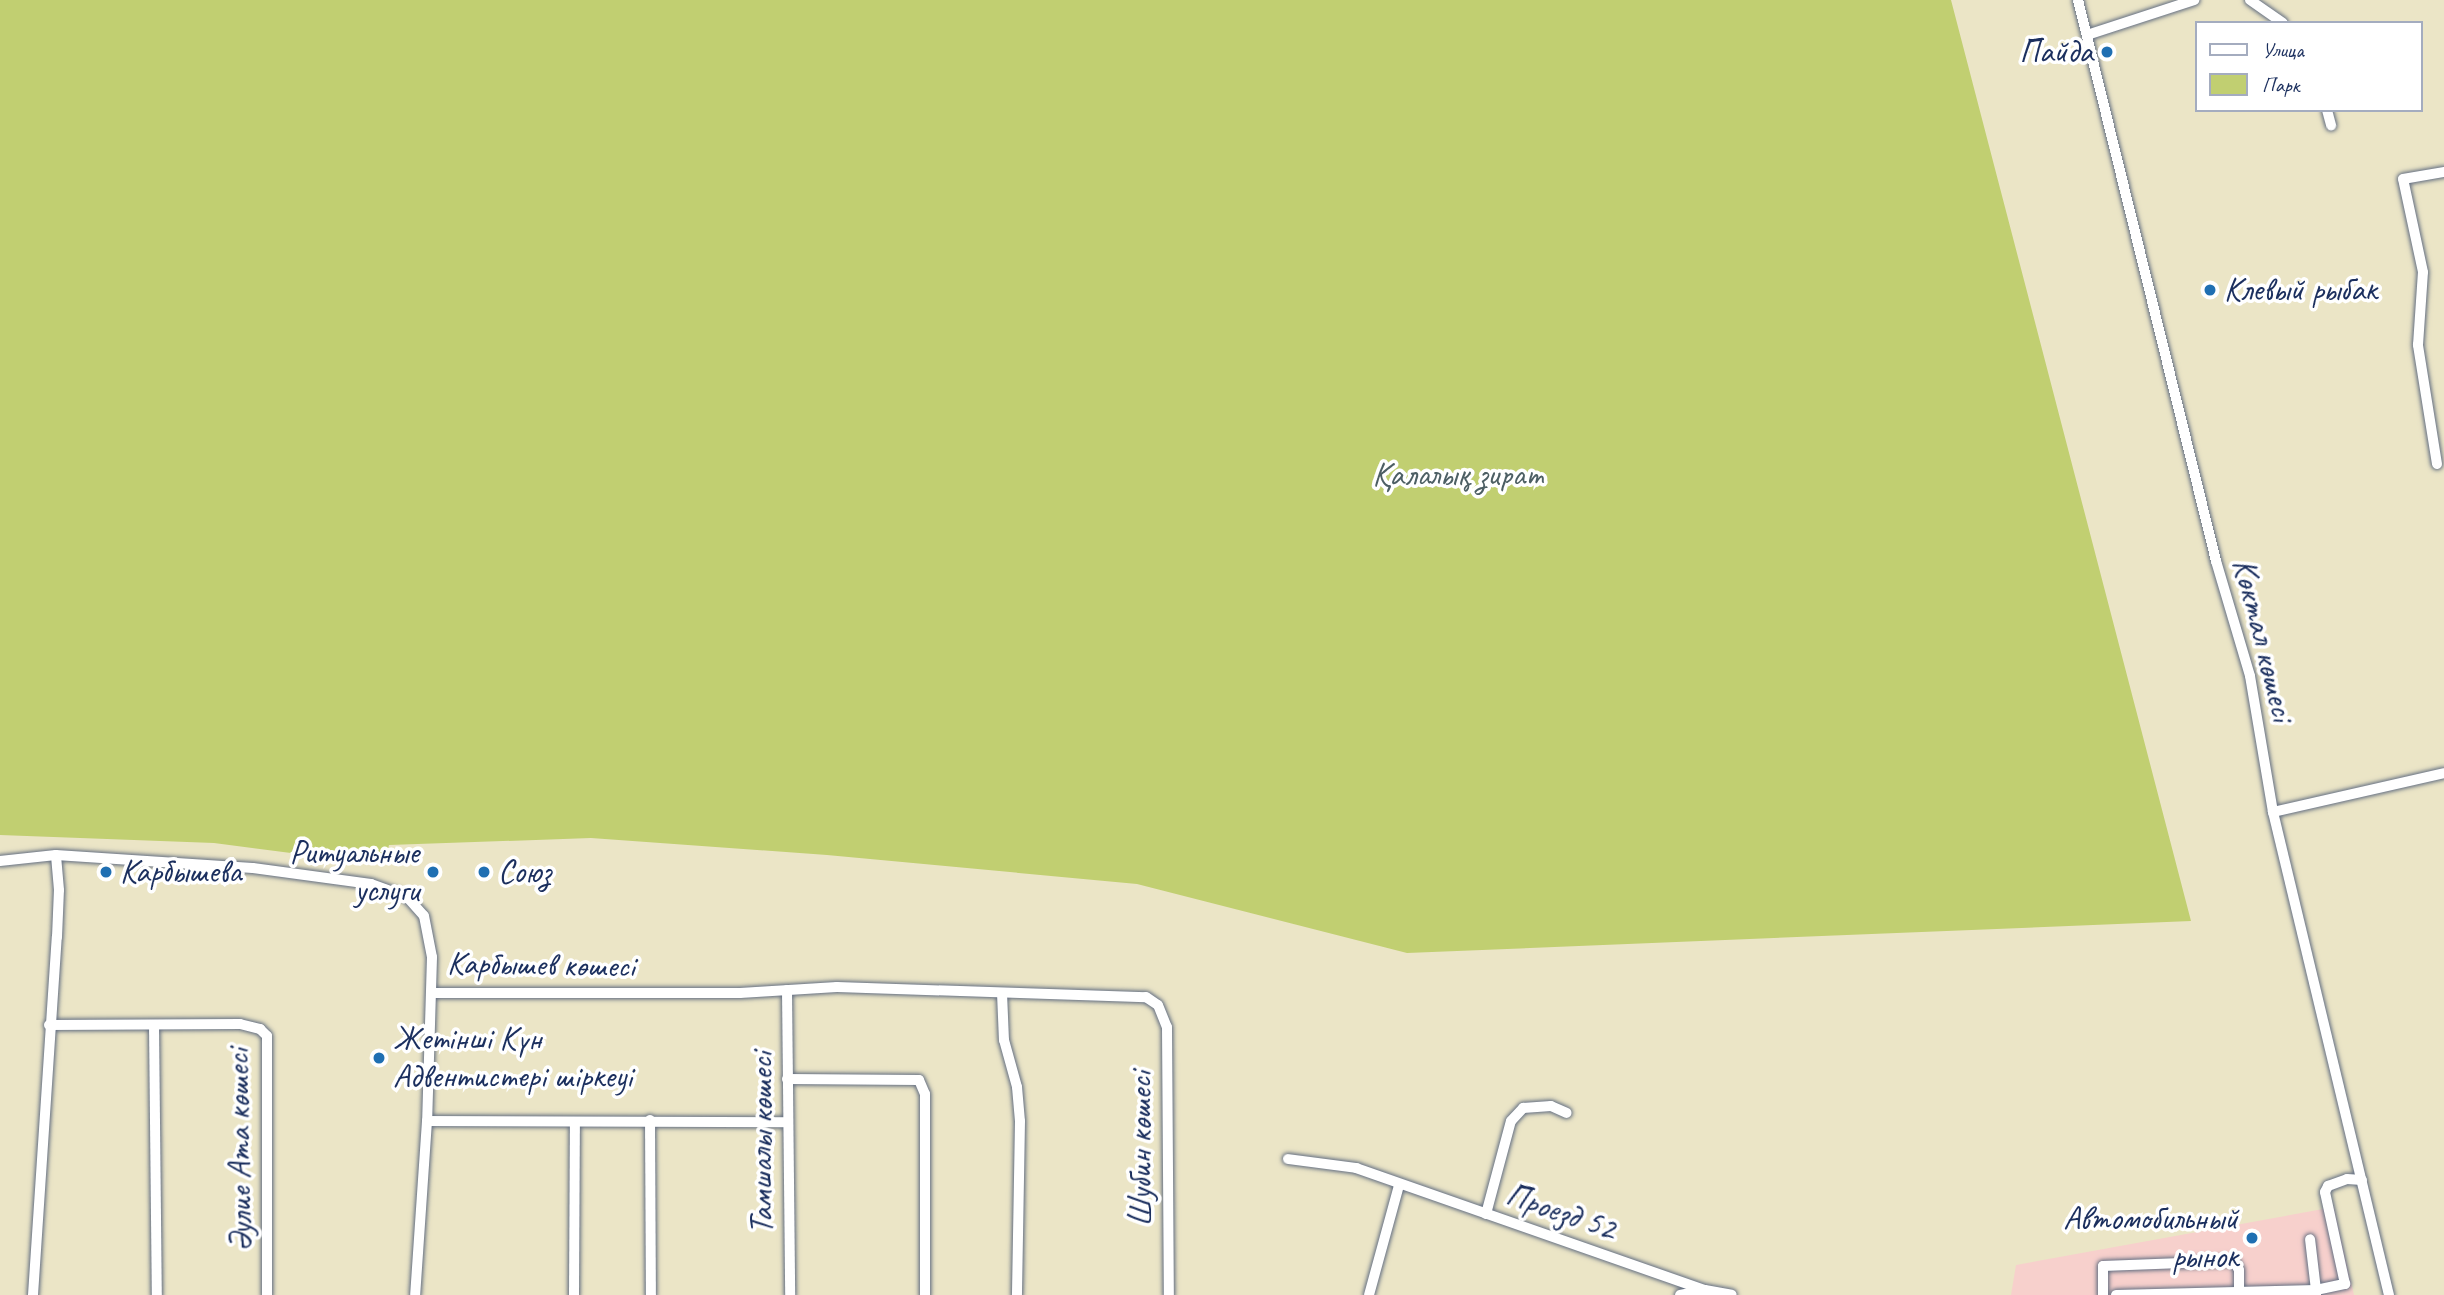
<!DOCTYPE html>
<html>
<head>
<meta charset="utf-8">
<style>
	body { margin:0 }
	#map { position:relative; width:2444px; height:1295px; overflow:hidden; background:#ebe5c6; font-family:Caveat,sans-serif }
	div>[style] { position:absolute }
	.built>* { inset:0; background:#f7d0cc }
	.green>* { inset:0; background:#c1cf71 }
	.roads { filter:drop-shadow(0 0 2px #646f82) drop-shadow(0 0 2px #646f82) }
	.minor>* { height:10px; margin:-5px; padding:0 5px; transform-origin:5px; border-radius:5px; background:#fff }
	.dots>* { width:19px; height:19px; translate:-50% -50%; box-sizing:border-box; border:4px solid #fff; border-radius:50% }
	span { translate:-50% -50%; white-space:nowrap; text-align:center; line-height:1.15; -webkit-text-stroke:7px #fff; paint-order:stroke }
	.poi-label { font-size:33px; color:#1b2f5e }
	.right { translate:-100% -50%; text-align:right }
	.left { translate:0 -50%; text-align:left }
	.park-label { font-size:33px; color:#4d5f64 }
	.street-label { font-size:33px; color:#1b2f5e }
	.legend { position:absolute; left:2195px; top:21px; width:228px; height:91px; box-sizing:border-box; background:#fff; border:2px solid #a4acbf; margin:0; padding:9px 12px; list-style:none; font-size:21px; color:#1b2f5e }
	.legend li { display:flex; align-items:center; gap:14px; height:35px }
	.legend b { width:35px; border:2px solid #a4acbf }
</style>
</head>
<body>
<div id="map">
	<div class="built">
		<div style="clip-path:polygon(2334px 1207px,2354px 1295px,2011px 1295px,2016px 1265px)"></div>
	</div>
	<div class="green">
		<div style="clip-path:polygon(0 0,1951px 0,2191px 921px,1407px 953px,1137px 884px,827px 855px,591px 838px,389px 845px,384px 865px,214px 843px,0 835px)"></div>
	</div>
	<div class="roads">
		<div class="minor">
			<div style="left:2078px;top:0;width:578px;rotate:76.18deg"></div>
			<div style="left:2216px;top:561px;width:120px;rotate:73.5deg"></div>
			<div style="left:2250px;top:676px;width:138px;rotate:80.4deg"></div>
			<div style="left:2273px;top:812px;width:497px;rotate:76.5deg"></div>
			<div style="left:2250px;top:0;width:40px;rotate:34.9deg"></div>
			<div style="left:2087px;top:35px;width:113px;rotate:-18.1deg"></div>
			<div style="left:2327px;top:110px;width:16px;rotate:75deg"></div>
			<div style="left:2437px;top:464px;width:121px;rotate:-99.1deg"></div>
			<div style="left:2418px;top:345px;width:73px;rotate:-86.1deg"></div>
			<div style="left:2423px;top:272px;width:95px;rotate:-102.1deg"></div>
			<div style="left:2403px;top:179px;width:42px;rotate:-9.7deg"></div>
			<div style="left:2273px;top:812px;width:175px;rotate:-12.8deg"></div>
			<div style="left:0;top:861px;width:56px;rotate:-6.1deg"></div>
			<div style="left:56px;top:855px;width:197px;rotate:3.8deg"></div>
			<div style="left:253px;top:868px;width:119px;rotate:7.7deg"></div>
			<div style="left:371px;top:884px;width:38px;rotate:20deg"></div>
			<div style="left:407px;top:897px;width:25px;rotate:48deg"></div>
			<div style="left:424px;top:916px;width:42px;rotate:79deg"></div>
			<div style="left:432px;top:957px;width:164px;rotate:91.7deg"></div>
			<div style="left:427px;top:1121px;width:174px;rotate:93.9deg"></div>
			<div style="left:787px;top:990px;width:305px;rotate:89.4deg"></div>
			<div style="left:433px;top:993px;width:307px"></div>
			<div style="left:740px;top:993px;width:97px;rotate:-3.5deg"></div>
			<div style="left:837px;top:987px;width:309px;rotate:1.9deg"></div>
			<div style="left:1146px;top:997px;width:14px;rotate:34deg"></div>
			<div style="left:1158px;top:1005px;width:24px;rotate:68deg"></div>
			<div style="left:1167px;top:1027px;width:268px;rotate:89.6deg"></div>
			<div style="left:1002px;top:993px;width:47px;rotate:87.6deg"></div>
			<div style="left:1004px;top:1040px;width:49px;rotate:74.5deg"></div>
			<div style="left:1017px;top:1087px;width:34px;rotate:85deg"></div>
			<div style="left:1020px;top:1121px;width:174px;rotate:91deg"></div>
			<div style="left:49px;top:1025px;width:191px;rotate:-0.3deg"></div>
			<div style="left:240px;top:1024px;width:21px;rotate:14deg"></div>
			<div style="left:260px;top:1029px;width:10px;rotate:45deg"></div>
			<div style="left:267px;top:1036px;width:259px;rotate:90deg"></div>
			<div style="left:154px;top:1025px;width:270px;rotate:89.4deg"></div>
			<div style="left:787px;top:1079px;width:132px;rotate:0.4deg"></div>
			<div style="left:919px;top:1080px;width:15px;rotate:67deg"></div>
			<div style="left:925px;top:1094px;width:201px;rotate:90deg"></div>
			<div style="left:650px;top:1120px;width:175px;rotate:89.7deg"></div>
			<div style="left:427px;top:1121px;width:360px;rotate:0.2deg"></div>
			<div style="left:1288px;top:1159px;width:69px;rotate:7.5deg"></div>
			<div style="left:1356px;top:1168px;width:370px;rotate:19.3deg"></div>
			<div style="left:1486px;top:1214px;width:96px;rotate:-75deg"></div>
			<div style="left:1511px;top:1121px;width:18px;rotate:-47deg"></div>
			<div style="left:1523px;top:1108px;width:28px;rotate:-4deg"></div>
			<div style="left:1551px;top:1106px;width:17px;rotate:24deg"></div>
			<div style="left:33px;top:1295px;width:359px;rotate:-86.2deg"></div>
			<div style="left:57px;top:937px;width:47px;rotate:-87.6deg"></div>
			<div style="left:59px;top:890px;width:35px;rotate:-95deg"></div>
			<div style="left:574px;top:1295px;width:173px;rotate:-89.7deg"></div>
			<div style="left:1369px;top:1295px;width:114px;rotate:-74.7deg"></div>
			<div style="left:1680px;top:1295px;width:25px;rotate:-11deg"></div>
			<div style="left:1705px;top:1290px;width:27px;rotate:10deg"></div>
			<div style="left:2103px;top:1295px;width:29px;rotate:-90deg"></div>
			<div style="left:2103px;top:1266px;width:131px;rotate:-2.2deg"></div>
			<div style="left:2234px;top:1261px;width:10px;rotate:61deg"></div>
			<div style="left:2239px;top:1270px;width:25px;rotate:90deg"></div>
			<div style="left:2116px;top:1295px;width:200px;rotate:-1.4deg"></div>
			<div style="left:2316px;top:1290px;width:51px;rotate:-96.7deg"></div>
			<div style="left:2316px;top:1295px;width:5px;rotate:-90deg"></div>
			<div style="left:2316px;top:1290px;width:30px;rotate:-12deg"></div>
			<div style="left:2345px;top:1284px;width:94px;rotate:-102.3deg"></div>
			<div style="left:2325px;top:1192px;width:7px;rotate:-63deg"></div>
			<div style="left:2328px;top:1186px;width:20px;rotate:-20deg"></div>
			<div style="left:2347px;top:1179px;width:15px;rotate:4deg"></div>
		</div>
	</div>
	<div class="dots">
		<div style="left:2107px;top:52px;background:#1f6fb2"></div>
		<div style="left:2210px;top:290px;background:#1f6fb2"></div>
		<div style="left:106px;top:872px;background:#1f6fb2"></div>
		<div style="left:433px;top:872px;background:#1f6fb2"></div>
		<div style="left:484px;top:872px;background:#1f6fb2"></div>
		<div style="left:379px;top:1058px;background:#1f6fb2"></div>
		<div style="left:2252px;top:1238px;background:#1f6fb2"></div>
	</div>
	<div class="poi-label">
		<span class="right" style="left:2093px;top:52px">Пайда</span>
		<span class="left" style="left:2224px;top:290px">Клевый рыбак</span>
		<span class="right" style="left:419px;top:872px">Ритуальные<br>услуги</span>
		<span class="left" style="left:120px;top:872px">Карбышева</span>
		<span class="left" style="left:498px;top:872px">Союз</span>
		<span class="left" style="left:393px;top:1058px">Жетінші Күн<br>Адвентистері шіркеуі</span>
		<span class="right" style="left:2238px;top:1238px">Автомобильный<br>рынок</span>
	</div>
	<div class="park-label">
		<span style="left:1458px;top:475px">Қалалық зират</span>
	</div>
	<div class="street-label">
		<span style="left:2263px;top:640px;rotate:76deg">Көктал көшесі</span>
		<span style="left:541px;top:965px;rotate:1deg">Карбышев көшесі</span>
		<span style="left:762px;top:1143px;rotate:-90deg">Тамшалы көшесі</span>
		<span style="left:1141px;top:1149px;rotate:-90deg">Шубин көшесі</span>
		<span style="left:240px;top:1150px;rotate:-91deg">Әулие Ата көшесі</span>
		<span style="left:1561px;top:1212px;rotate:19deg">Проезд 52</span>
	</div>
	<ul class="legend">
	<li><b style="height:9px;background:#fff"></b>Улица</li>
	<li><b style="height:19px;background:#c1cf71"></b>Парк</li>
	</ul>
</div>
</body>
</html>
